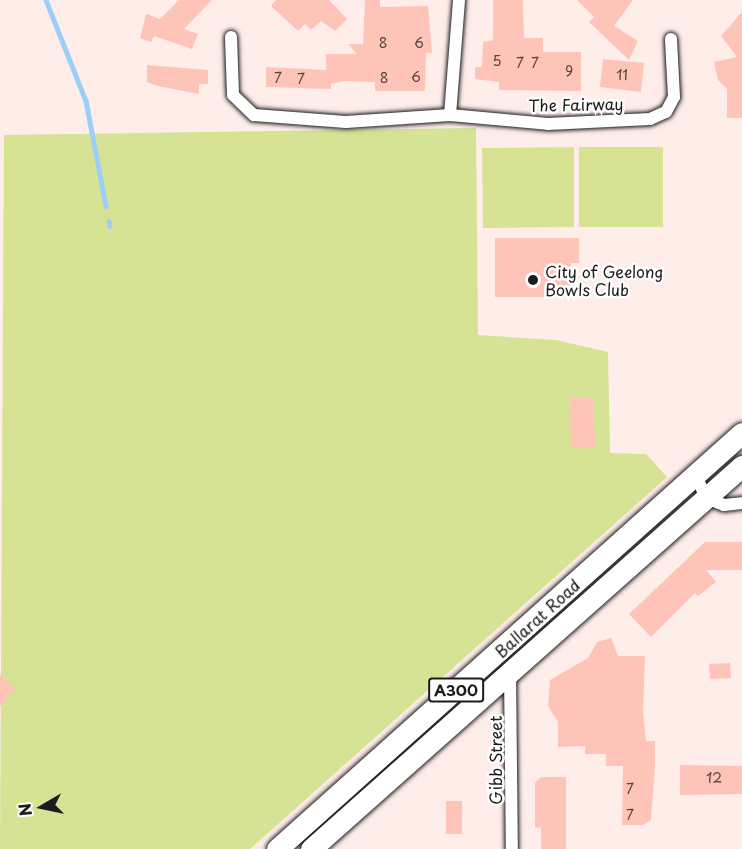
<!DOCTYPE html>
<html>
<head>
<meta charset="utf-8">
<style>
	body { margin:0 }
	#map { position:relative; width:742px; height:849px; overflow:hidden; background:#ffedea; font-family:"Playpen Sans",sans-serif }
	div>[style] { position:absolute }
	.green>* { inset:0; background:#d6e395 }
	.stream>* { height:4.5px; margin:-2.25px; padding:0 2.25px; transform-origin:2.25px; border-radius:2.25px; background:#9dcef9 }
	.building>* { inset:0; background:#ffc4b8 }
	.roads { filter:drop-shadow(0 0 2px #1c1c1c) drop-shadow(0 0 2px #1c1c1c) }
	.street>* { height:12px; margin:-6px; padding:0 6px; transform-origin:6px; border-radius:6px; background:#fff }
	.highway>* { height:21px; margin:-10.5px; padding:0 10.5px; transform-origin:10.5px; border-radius:10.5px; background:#fff }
	.dots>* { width:16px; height:16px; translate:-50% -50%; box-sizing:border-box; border:3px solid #fff; border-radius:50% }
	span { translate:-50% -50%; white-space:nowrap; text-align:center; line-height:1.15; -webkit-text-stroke:5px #fff; paint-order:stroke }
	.number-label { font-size:14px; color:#554643 }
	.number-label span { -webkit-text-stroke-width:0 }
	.shield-label span { padding:2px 4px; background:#fff; border:2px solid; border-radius:4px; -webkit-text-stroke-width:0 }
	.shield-label { font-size:15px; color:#1c1c1c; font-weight:700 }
	.street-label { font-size:16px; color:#1c1c1c }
	.poi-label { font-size:16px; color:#1c1c1c }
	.left { translate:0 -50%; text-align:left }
	.north { position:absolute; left:12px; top:777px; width:60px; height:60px; -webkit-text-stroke:4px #fff; paint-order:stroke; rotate:261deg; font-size:16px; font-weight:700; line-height:24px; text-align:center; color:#1c1c1c }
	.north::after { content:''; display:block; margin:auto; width:21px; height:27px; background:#1c1c1c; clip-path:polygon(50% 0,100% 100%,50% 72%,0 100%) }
</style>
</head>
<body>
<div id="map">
	<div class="green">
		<div style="clip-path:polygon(476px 128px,478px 335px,556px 340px,608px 352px,610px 453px,646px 454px,667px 477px,250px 849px,0 849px,4px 135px)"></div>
		<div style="clip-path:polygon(574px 147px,574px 227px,483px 228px,482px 148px)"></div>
		<div style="clip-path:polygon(579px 147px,663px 147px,663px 227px,579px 227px)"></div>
	</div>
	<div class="stream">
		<div style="left:46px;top:0;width:109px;rotate:68.4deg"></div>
		<div style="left:86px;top:101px;width:107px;rotate:79.2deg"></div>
		<div style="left:109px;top:221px;width:5px;rotate:79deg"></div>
	</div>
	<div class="building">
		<div style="clip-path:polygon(179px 0,212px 0,184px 29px,198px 34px,192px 49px,154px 36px,151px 42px,140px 38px,146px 14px,160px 19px)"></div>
		<div style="clip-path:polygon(276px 0,329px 0,347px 19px,335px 31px,321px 21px,311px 30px,305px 24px,298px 31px,271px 6px)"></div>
		<div style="clip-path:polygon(365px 0,380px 0,380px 7px,428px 6px,432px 53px,426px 53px,425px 91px,375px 91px,375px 82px,343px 81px,331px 84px,331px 89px,266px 87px,266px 67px,326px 70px,326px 54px,357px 54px,348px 44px,363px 44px)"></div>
		<div style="clip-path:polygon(493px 0,523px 0,524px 38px,543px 38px,543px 52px,581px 52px,581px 91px,499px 90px,499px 82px,475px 79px,475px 67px,482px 67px,483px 42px,493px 40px)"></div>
		<div style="clip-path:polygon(577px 0,633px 0,614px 26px,638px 41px,629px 60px,589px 22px,594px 17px)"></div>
		<div style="clip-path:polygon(742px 12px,742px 118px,727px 118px,727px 89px,718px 80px,714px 62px,737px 57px,721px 36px)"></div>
		<div style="clip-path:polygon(603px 59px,644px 63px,641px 92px,600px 87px)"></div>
		<div style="clip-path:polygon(147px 65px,208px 70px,208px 84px,199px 84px,199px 94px,158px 86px,147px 82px)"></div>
		<div style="clip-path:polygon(495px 238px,579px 238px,579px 263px,571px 263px,570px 297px,495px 297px)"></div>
		<div style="clip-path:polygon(570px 398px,593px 398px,595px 447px,571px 448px)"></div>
		<div style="clip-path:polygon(705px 542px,742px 542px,742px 570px,706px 570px,716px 582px,698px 596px,695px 593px,651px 637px,629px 614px)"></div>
		<div style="clip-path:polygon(611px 638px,618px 656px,645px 656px,643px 711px,646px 741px,655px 741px,655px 766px,651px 820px,643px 825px,622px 825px,623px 766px,606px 766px,606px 754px,585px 754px,585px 746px,558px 747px,558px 722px,548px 706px,550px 680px,588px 658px,597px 642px)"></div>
		<div style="clip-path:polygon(730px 663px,731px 678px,710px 679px,709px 664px)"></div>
		<div style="clip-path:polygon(0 675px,15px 688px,0 706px)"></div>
		<div style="clip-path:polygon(680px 765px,742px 766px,742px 794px,680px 795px)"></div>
		<div style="clip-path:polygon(541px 777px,566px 777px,566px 849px,541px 849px,541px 828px,535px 827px,535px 783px)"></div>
		<div style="clip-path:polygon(446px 801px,462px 801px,462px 834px,446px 834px)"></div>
	</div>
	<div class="roads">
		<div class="street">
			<div style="left:231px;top:37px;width:58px;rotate:88deg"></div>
			<div style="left:233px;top:95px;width:29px;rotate:44deg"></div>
			<div style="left:254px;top:115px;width:92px;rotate:4.4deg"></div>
			<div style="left:346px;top:122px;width:104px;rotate:-3.9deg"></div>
			<div style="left:450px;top:115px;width:98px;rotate:5.2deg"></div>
			<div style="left:548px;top:124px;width:102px;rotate:-2.8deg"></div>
			<div style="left:650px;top:119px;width:17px;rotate:-24deg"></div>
			<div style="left:666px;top:112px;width:17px;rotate:-62deg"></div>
			<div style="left:674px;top:97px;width:58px;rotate:-93deg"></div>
			<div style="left:450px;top:115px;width:115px;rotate:-85.5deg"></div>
			<div style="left:696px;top:475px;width:25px;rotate:67deg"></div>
			<div style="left:706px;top:498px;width:19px;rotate:21deg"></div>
			<div style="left:724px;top:505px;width:18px;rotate:-6deg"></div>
			<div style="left:510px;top:672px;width:177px;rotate:89.4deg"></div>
		</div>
		<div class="highway">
			<div style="left:277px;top:849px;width:624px;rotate:-41.82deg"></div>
			<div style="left:311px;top:849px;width:577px;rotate:-41.63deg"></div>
		</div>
	</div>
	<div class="dots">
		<div style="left:533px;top:280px;background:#1c1c1c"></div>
	</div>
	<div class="number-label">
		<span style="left:383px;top:43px">8</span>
		<span style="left:419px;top:43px">6</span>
		<span style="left:497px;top:61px">5</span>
		<span style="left:520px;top:63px">7</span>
		<span style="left:535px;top:63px">7</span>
		<span style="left:569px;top:71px">9</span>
		<span style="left:622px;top:75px">11</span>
		<span style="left:416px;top:77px">6</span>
		<span style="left:278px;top:78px">7</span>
		<span style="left:384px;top:78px">8</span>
		<span style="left:301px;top:79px">7</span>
		<span style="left:714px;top:778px">12</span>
		<span style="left:630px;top:789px">7</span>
		<span style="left:630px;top:815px">7</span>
	</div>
	<div class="shield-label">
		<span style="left:456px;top:690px">A300</span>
	</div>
	<div class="street-label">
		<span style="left:576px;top:104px;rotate:-1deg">The Fairway</span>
		<span style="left:537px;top:618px;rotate:-42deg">Ballarat Road</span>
		<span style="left:495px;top:760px;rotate:-90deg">Gibb Street</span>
	</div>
	<div class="poi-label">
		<span class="left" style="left:545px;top:280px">City of Geelong<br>Bowls Club</span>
	</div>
	<div class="north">N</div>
</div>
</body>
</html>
